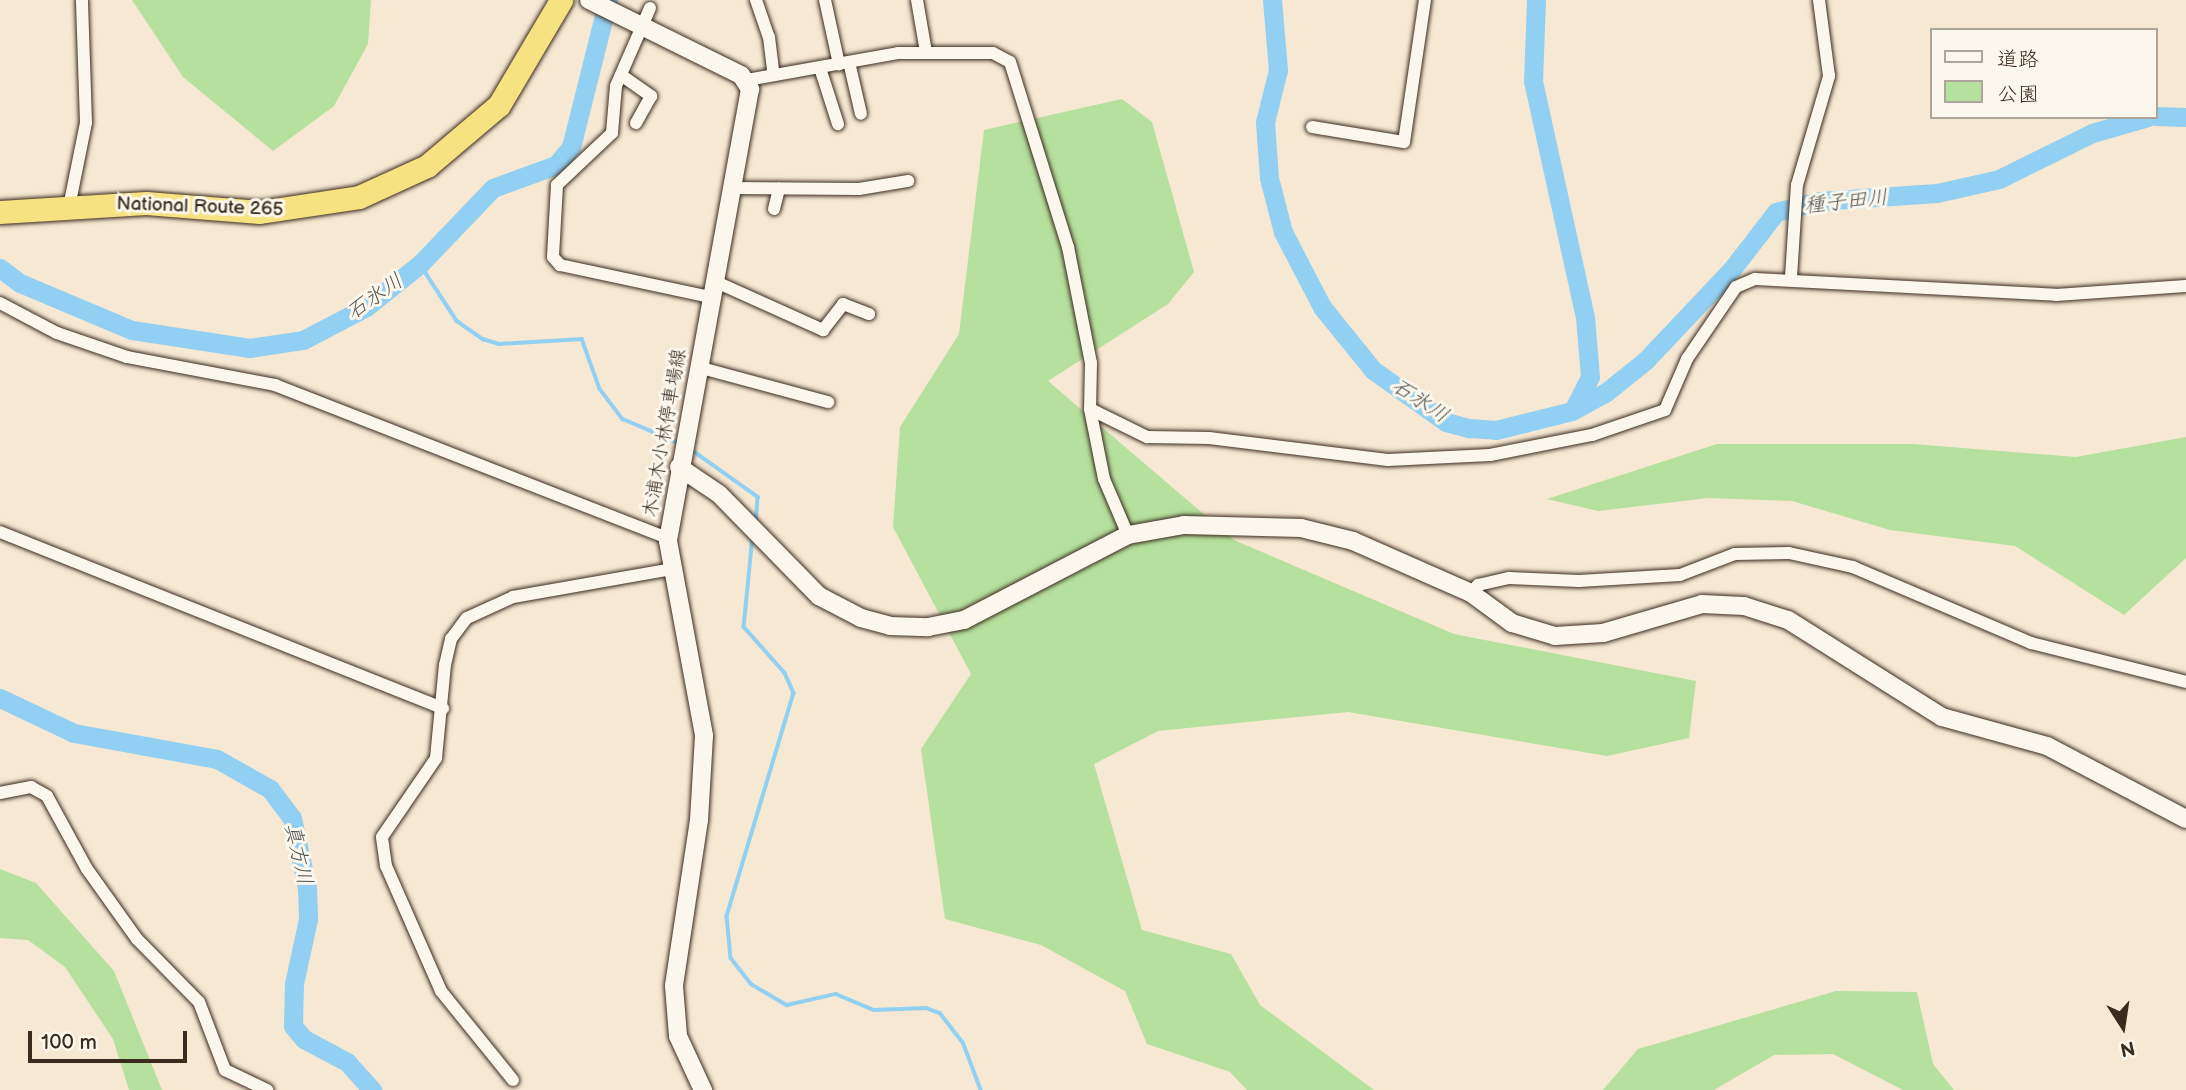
<!DOCTYPE html>
<html>
<head>
<meta charset="utf-8">
<style>
	body { margin:0 }
	#map { position:relative; width:2186px; height:1090px; overflow:hidden; background:#f6e8d3; font-family:"Balsamiq Sans","Klee One",sans-serif }
	div>[style] { position:absolute }
	.green>* { inset:0; background:#b6e09d }
	.stream>* { height:3.5px; margin:-1.75px; padding:0 1.75px; transform-origin:1.75px; border-radius:1.75px; background:#91d0f2 }
	.river>* { height:19px; margin:-9.5px; padding:0 9.5px; transform-origin:9.5px; border-radius:9.5px; background:#91d0f2 }
	.roads { filter:drop-shadow(0 0 2px #3b2a1e) drop-shadow(0 0 2px #3b2a1e) }
	.street>* { height:12px; margin:-6px; padding:0 6px; transform-origin:6px; border-radius:6px; background:#fbf7ec }
	.secondary>* { height:18px; margin:-9px; padding:0 9px; transform-origin:9px; border-radius:9px; background:#fbf7ec }
	.highway>* { height:23px; margin:-11.5px; padding:0 11.5px; transform-origin:11.5px; border-radius:11.5px; background:#f6e281 }
	span { translate:-50% -50%; white-space:nowrap; text-align:center; line-height:1.15; -webkit-text-stroke:6px #fbf7ec; paint-order:stroke }
	.street-label { font-size:19px; color:#3b2a1e }
	.water-label { font-size:21px; color:#505453; font-style:italic }
	.legend { position:absolute; left:1930px; top:28px; width:228px; height:91px; box-sizing:border-box; background:#fbf7ec; border:2px solid #aea59a; margin:0; padding:9px 12px; list-style:none; font-size:21px; color:#3b2a1e }
	.legend li { display:flex; align-items:center; gap:14px; height:35px }
	.legend b { width:35px; border:2px solid #aea59a }
	.north { position:absolute; left:2088px; top:992px; width:70px; height:70px; -webkit-text-stroke:5px #fbf7ec; paint-order:stroke; rotate:168deg; font-size:19px; font-weight:700; line-height:28px; text-align:center; color:#3b2a1e }
	.north::after { content:''; display:block; margin:auto; width:24px; height:32px; background:#3b2a1e; clip-path:polygon(50% 0,100% 100%,50% 72%,0 100%) }
	.scale { position:absolute; left:28px; top:1031px; width:159px; height:32px; box-sizing:border-box; border:4px solid #3b2a1e; border-top:0; padding-left:9px; font-size:21px; line-height:24px; white-space:nowrap; color:#3b2a1e; -webkit-text-stroke:5px #fbf7ec; paint-order:stroke }
</style>
</head>
<body>
<div id="map">
	<div class="green">
		<div style="clip-path:polygon(132px 0,371px 0,368px 44px,334px 106px,273px 151px,183px 77px)"></div>
		<div style="clip-path:polygon(1122px 99px,1152px 122px,1194px 272px,1168px 304px,1048px 381px,1234px 540px,1454px 634px,1696px 681px,1689px 738px,1607px 756px,1348px 712px,1158px 731px,1094px 764px,1142px 930px,1231px 954px,1260px 1005px,1374px 1090px,1247px 1090px,1230px 1072px,1147px 1044px,1125px 991px,1041px 945px,945px 919px,921px 749px,971px 674px,893px 527px,900px 427px,959px 334px,984px 130px)"></div>
		<div style="clip-path:polygon(2186px 437px,2186px 558px,2124px 615px,2015px 546px,1890px 530px,1792px 501px,1708px 498px,1598px 511px,1547px 499px,1717px 444px,1913px 444px,2076px 457px)"></div>
		<div style="clip-path:polygon(0 869px,36px 883px,114px 971px,162px 1090px,129px 1090px,113px 1039px,65px 967px,28px 940px,0 938px)"></div>
		<div style="clip-path:polygon(1836px 991px,1917px 992px,1933px 1064px,1954px 1090px,1903px 1090px,1833px 1054px,1774px 1055px,1714px 1090px,1603px 1090px,1638px 1049px)"></div>
	</div>
	<div class="stream">
		<div style="left:420px;top:264px;width:68px;rotate:57deg"></div>
		<div style="left:457px;top:321px;width:32px;rotate:35deg"></div>
		<div style="left:483px;top:339px;width:17px;rotate:17deg"></div>
		<div style="left:499px;top:344px;width:83px;rotate:-3.4deg"></div>
		<div style="left:582px;top:339px;width:53px;rotate:70.2deg"></div>
		<div style="left:600px;top:389px;width:38px;rotate:53deg"></div>
		<div style="left:623px;top:419px;width:61px;rotate:23.2deg"></div>
		<div style="left:689px;top:448px;width:85px;rotate:35.4deg"></div>
		<div style="left:758px;top:497px;width:28px;rotate:94deg"></div>
		<div style="left:753px;top:536px;width:91px;rotate:95.6deg"></div>
		<div style="left:744px;top:627px;width:62px;rotate:48.3deg"></div>
		<div style="left:785px;top:673px;width:22px;rotate:66deg"></div>
		<div style="left:794px;top:693px;width:233px;rotate:106.7deg"></div>
		<div style="left:727px;top:916px;width:42px;rotate:84.6deg"></div>
		<div style="left:731px;top:958px;width:33px;rotate:52deg"></div>
		<div style="left:751px;top:984px;width:42px;rotate:30.3deg"></div>
		<div style="left:787px;top:1005px;width:50px;rotate:-12.7deg"></div>
		<div style="left:836px;top:994px;width:41px;rotate:22.8deg"></div>
		<div style="left:874px;top:1010px;width:52px;rotate:-2.2deg"></div>
		<div style="left:926px;top:1008px;width:15px;rotate:20deg"></div>
		<div style="left:940px;top:1013px;width:37px;rotate:52deg"></div>
		<div style="left:963px;top:1042px;width:51px;rotate:69.4deg"></div>
	</div>
	<div class="river">
		<div style="left:1272px;top:0;width:70px;rotate:85.1deg"></div>
		<div style="left:1278px;top:70px;width:54px;rotate:104deg"></div>
		<div style="left:1265px;top:122px;width:56px;rotate:85.9deg"></div>
		<div style="left:1269px;top:178px;width:56px;rotate:75.5deg"></div>
		<div style="left:1283px;top:232px;width:85px;rotate:62.5deg"></div>
		<div style="left:1322px;top:307px;width:81px;rotate:51deg"></div>
		<div style="left:1373px;top:370px;width:90px;rotate:35.5deg"></div>
		<div style="left:1446px;top:422px;width:24px;rotate:15deg"></div>
		<div style="left:1469px;top:428px;width:27px;rotate:4deg"></div>
		<div style="left:1496px;top:430px;width:78px;rotate:-14deg"></div>
		<div style="left:1572px;top:411px;width:38px;rotate:-29deg"></div>
		<div style="left:1605px;top:393px;width:51px;rotate:-38.7deg"></div>
		<div style="left:1645px;top:361px;width:127px;rotate:-46.6deg"></div>
		<div style="left:1732px;top:269px;width:72px;rotate:-52.3deg"></div>
		<div style="left:1776px;top:212px;width:44px;rotate:-14.3deg"></div>
		<div style="left:1819px;top:201px;width:118px;rotate:-3.9deg"></div>
		<div style="left:1937px;top:193px;width:64px;rotate:-12.7deg"></div>
		<div style="left:1999px;top:179px;width:104px;rotate:-26.3deg"></div>
		<div style="left:2092px;top:133px;width:58px;rotate:-15.9deg"></div>
		<div style="left:1536px;top:0;width:81px;rotate:92.1deg"></div>
		<div style="left:1533px;top:81px;width:242px;rotate:77.6deg"></div>
		<div style="left:1585px;top:317px;width:60px;rotate:85.2deg"></div>
		<div style="left:1590px;top:377px;width:34px;rotate:117deg"></div>
		<div style="left:2156px;top:116px;width:30px;rotate:2deg"></div>
		<div style="left:0;top:268px;width:25px;rotate:37deg"></div>
		<div style="left:20px;top:283px;width:121px;rotate:22.8deg"></div>
		<div style="left:132px;top:330px;width:119px;rotate:8.7deg"></div>
		<div style="left:250px;top:348px;width:54px;rotate:-8.6deg"></div>
		<div style="left:303px;top:340px;width:71px;rotate:-27.6deg"></div>
		<div style="left:366px;top:307px;width:69px;rotate:-38.5deg"></div>
		<div style="left:420px;top:264px;width:105px;rotate:-46.2deg"></div>
		<div style="left:493px;top:188px;width:67px;rotate:-20.1deg"></div>
		<div style="left:556px;top:165px;width:23px;rotate:-50deg"></div>
		<div style="left:571px;top:147px;width:152px;rotate:-75.9deg"></div>
		<div style="left:0;top:698px;width:82px;rotate:25.3deg"></div>
		<div style="left:74px;top:733px;width:145px;rotate:10.3deg"></div>
		<div style="left:217px;top:759px;width:61px;rotate:29.5deg"></div>
		<div style="left:270px;top:789px;width:36px;rotate:53deg"></div>
		<div style="left:292px;top:818px;width:72px;rotate:77.9deg"></div>
		<div style="left:307px;top:888px;width:31px;rotate:88deg"></div>
		<div style="left:308px;top:919px;width:66px;rotate:102.2deg"></div>
		<div style="left:294px;top:984px;width:42px;rotate:91.4deg"></div>
		<div style="left:293px;top:1026px;width:17px;rotate:50deg"></div>
		<div style="left:304px;top:1039px;width:49px;rotate:28.1deg"></div>
		<div style="left:347px;top:1062px;width:38px;rotate:48deg"></div>
	</div>
	<div class="roads">
		<div class="street">
			<div style="left:756px;top:0;width:39px;rotate:71deg"></div>
			<div style="left:769px;top:37px;width:38px;rotate:83deg"></div>
			<div style="left:825px;top:0;width:66px;rotate:77.7deg"></div>
			<div style="left:917px;top:0;width:53px;rotate:80.2deg"></div>
			<div style="left:650px;top:8px;width:85px;rotate:113.6deg"></div>
			<div style="left:616px;top:86px;width:47px;rotate:94.9deg"></div>
			<div style="left:612px;top:133px;width:76px;rotate:136.6deg"></div>
			<div style="left:557px;top:185px;width:72px;rotate:93.2deg"></div>
			<div style="left:553px;top:257px;width:11px;rotate:49deg"></div>
			<div style="left:560px;top:265px;width:154px;rotate:12deg"></div>
			<div style="left:849px;top:62px;width:53px;rotate:77deg"></div>
			<div style="left:820px;top:68px;width:59px;rotate:72.2deg"></div>
			<div style="left:621px;top:75px;width:37px;rotate:35deg"></div>
			<div style="left:651px;top:96px;width:31px;rotate:119deg"></div>
			<div style="left:747px;top:80px;width:153px;rotate:-10.1deg"></div>
			<div style="left:898px;top:53px;width:95px"></div>
			<div style="left:993px;top:53px;width:19px;rotate:28deg"></div>
			<div style="left:1010px;top:62px;width:194px;rotate:72.6deg"></div>
			<div style="left:1068px;top:247px;width:118px;rotate:78.8deg"></div>
			<div style="left:1091px;top:363px;width:46px;rotate:91.2deg"></div>
			<div style="left:1090px;top:409px;width:71px;rotate:78.7deg"></div>
			<div style="left:1104px;top:479px;width:61px;rotate:66.8deg"></div>
			<div style="left:1312px;top:127px;width:93px;rotate:9.3deg"></div>
			<div style="left:1404px;top:142px;width:144px;rotate:-81.6deg"></div>
			<div style="left:730px;top:188px;width:129px;rotate:0.4deg"></div>
			<div style="left:859px;top:189px;width:50px;rotate:-9.3deg"></div>
			<div style="left:69px;top:207px;width:86px;rotate:-78.6deg"></div>
			<div style="left:86px;top:123px;width:123px;rotate:-91.9deg"></div>
			<div style="left:774px;top:209px;width:21px;rotate:-76deg"></div>
			<div style="left:1791px;top:277px;width:92px;rotate:-86.3deg"></div>
			<div style="left:1797px;top:185px;width:114px;rotate:-73.6deg"></div>
			<div style="left:1829px;top:76px;width:77px;rotate:-97.5deg"></div>
			<div style="left:714px;top:281px;width:120px;rotate:24.2deg"></div>
			<div style="left:823px;top:330px;width:33px;rotate:-52deg"></div>
			<div style="left:843px;top:304px;width:28px;rotate:21deg"></div>
			<div style="left:0;top:303px;width:64px;rotate:27.8deg"></div>
			<div style="left:57px;top:333px;width:74px;rotate:18.9deg"></div>
			<div style="left:127px;top:357px;width:151px;rotate:10.7deg"></div>
			<div style="left:275px;top:385px;width:422px;rotate:21.3deg"></div>
			<div style="left:698px;top:367px;width:135px;rotate:15.1deg"></div>
			<div style="left:1090px;top:409px;width:64px;rotate:26.2deg"></div>
			<div style="left:1147px;top:437px;width:62px;rotate:0.9deg"></div>
			<div style="left:1209px;top:438px;width:180px;rotate:7deg"></div>
			<div style="left:1388px;top:460px;width:102px;rotate:-2.8deg"></div>
			<div style="left:1490px;top:455px;width:104px;rotate:-11.1deg"></div>
			<div style="left:1592px;top:435px;width:77px;rotate:-18.9deg"></div>
			<div style="left:1665px;top:410px;width:56px;rotate:-66.7deg"></div>
			<div style="left:1687px;top:359px;width:87px;rotate:-55.8deg"></div>
			<div style="left:1736px;top:287px;width:21px;rotate:-23deg"></div>
			<div style="left:1755px;top:279px;width:301px;rotate:3deg"></div>
			<div style="left:2056px;top:295px;width:130px;rotate:-4deg"></div>
			<div style="left:0;top:532px;width:477px;rotate:21.7deg"></div>
			<div style="left:1471px;top:593px;width:11px;rotate:-49deg"></div>
			<div style="left:1478px;top:585px;width:32px;rotate:-13deg"></div>
			<div style="left:1509px;top:578px;width:70px;rotate:2.5deg"></div>
			<div style="left:1579px;top:581px;width:101px;rotate:-3.4deg"></div>
			<div style="left:1680px;top:575px;width:59px;rotate:-20.9deg"></div>
			<div style="left:1735px;top:554px;width:54px;rotate:-1.1deg"></div>
			<div style="left:1789px;top:553px;width:66px;rotate:12.3deg"></div>
			<div style="left:1853px;top:567px;width:194px;rotate:23.1deg"></div>
			<div style="left:2031px;top:643px;width:160px;rotate:14.1deg"></div>
			<div style="left:0;top:793px;width:32px;rotate:-11deg"></div>
			<div style="left:31px;top:787px;width:18px;rotate:29deg"></div>
			<div style="left:47px;top:796px;width:83px;rotate:61.3deg"></div>
			<div style="left:87px;top:869px;width:86px;rotate:54.5deg"></div>
			<div style="left:137px;top:939px;width:88px;rotate:45.5deg"></div>
			<div style="left:199px;top:1002px;width:73px;rotate:69.1deg"></div>
			<div style="left:225px;top:1070px;width:47px;rotate:25.5deg"></div>
			<div style="left:513px;top:1080px;width:114px;rotate:-129deg"></div>
			<div style="left:441px;top:991px;width:137px;rotate:-113.7deg"></div>
			<div style="left:386px;top:866px;width:29px;rotate:-98deg"></div>
			<div style="left:382px;top:837px;width:96px;rotate:-55.6deg"></div>
			<div style="left:436px;top:758px;width:93px;rotate:-84.5deg"></div>
			<div style="left:445px;top:665px;width:27px;rotate:-77deg"></div>
			<div style="left:451px;top:639px;width:26px;rotate:-53deg"></div>
			<div style="left:467px;top:618px;width:51px;rotate:-24.5deg"></div>
			<div style="left:513px;top:597px;width:161px;rotate:-10deg"></div>
		</div>
		<div class="secondary">
			<div style="left:589px;top:0;width:169px;rotate:26.3deg"></div>
			<div style="left:741px;top:75px;width:17px;rotate:57deg"></div>
			<div style="left:750px;top:89px;width:459px;rotate:100.3deg"></div>
			<div style="left:668px;top:541px;width:198px;rotate:79.5deg"></div>
			<div style="left:704px;top:736px;width:84px;rotate:93.4deg"></div>
			<div style="left:699px;top:820px;width:168px;rotate:98.6deg"></div>
			<div style="left:674px;top:986px;width:50px;rotate:85.4deg"></div>
			<div style="left:678px;top:1036px;width:60px;rotate:65.2deg"></div>
			<div style="left:679px;top:467px;width:48px;rotate:34deg"></div>
			<div style="left:719px;top:494px;width:143px;rotate:45.6deg"></div>
			<div style="left:819px;top:596px;width:47px;rotate:27.6deg"></div>
			<div style="left:861px;top:618px;width:30px;rotate:15deg"></div>
			<div style="left:890px;top:626px;width:38px;rotate:2deg"></div>
			<div style="left:928px;top:627px;width:37px;rotate:-11deg"></div>
			<div style="left:964px;top:620px;width:185px;rotate:-27.4deg"></div>
			<div style="left:1128px;top:535px;width:57px;rotate:-10.1deg"></div>
			<div style="left:1184px;top:525px;width:117px;rotate:1.5deg"></div>
			<div style="left:1301px;top:528px;width:54px;rotate:14deg"></div>
			<div style="left:1353px;top:541px;width:129px;rotate:23.8deg"></div>
			<div style="left:1471px;top:593px;width:51px;rotate:36.2deg"></div>
			<div style="left:1512px;top:623px;width:45px;rotate:16.8deg"></div>
			<div style="left:1555px;top:636px;width:48px;rotate:-3.6deg"></div>
			<div style="left:1603px;top:633px;width:103px;rotate:-16.3deg"></div>
			<div style="left:1702px;top:604px;width:42px;rotate:2.7deg"></div>
			<div style="left:1744px;top:606px;width:46px;rotate:17.7deg"></div>
			<div style="left:1788px;top:620px;width:182px;rotate:32.2deg"></div>
			<div style="left:1942px;top:717px;width:109px;rotate:15.4deg"></div>
			<div style="left:2047px;top:746px;width:157px;rotate:27.7deg"></div>
		</div>
		<div class="highway">
			<div style="left:0;top:212px;width:146px;rotate:-3.5deg"></div>
			<div style="left:146px;top:203px;width:114px;rotate:4.5deg"></div>
			<div style="left:260px;top:212px;width:100px;rotate:-8.6deg"></div>
			<div style="left:359px;top:197px;width:75px;rotate:-24.5deg"></div>
			<div style="left:427px;top:166px;width:94px;rotate:-40.3deg"></div>
			<div style="left:499px;top:105px;width:122px;rotate:-59.4deg"></div>
		</div>
	</div>
	<div class="street-label">
		<span style="left:200px;top:207px;rotate:2deg">National Route 265</span>
		<span style="left:665px;top:433px;rotate:-80deg">木浦木小林停車場線</span>
	</div>
	<div class="water-label">
		<span style="left:1846px;top:202px;rotate:-6deg">種子田川</span>
		<span style="left:375px;top:297px;rotate:-35deg">石氷川</span>
		<span style="left:1420px;top:401px;rotate:33deg">石氷川</span>
		<span style="left:298px;top:854px;rotate:77deg">真方川</span>
	</div>
	<ul class="legend">
	<li><b style="height:9px;background:#fbf7ec"></b>道路</li>
	<li><b style="height:19px;background:#b6e09d"></b>公園</li>
	</ul>
	<div class="north">N</div>
	<div class="scale">100 m</div>
</div>
</body>
</html>
